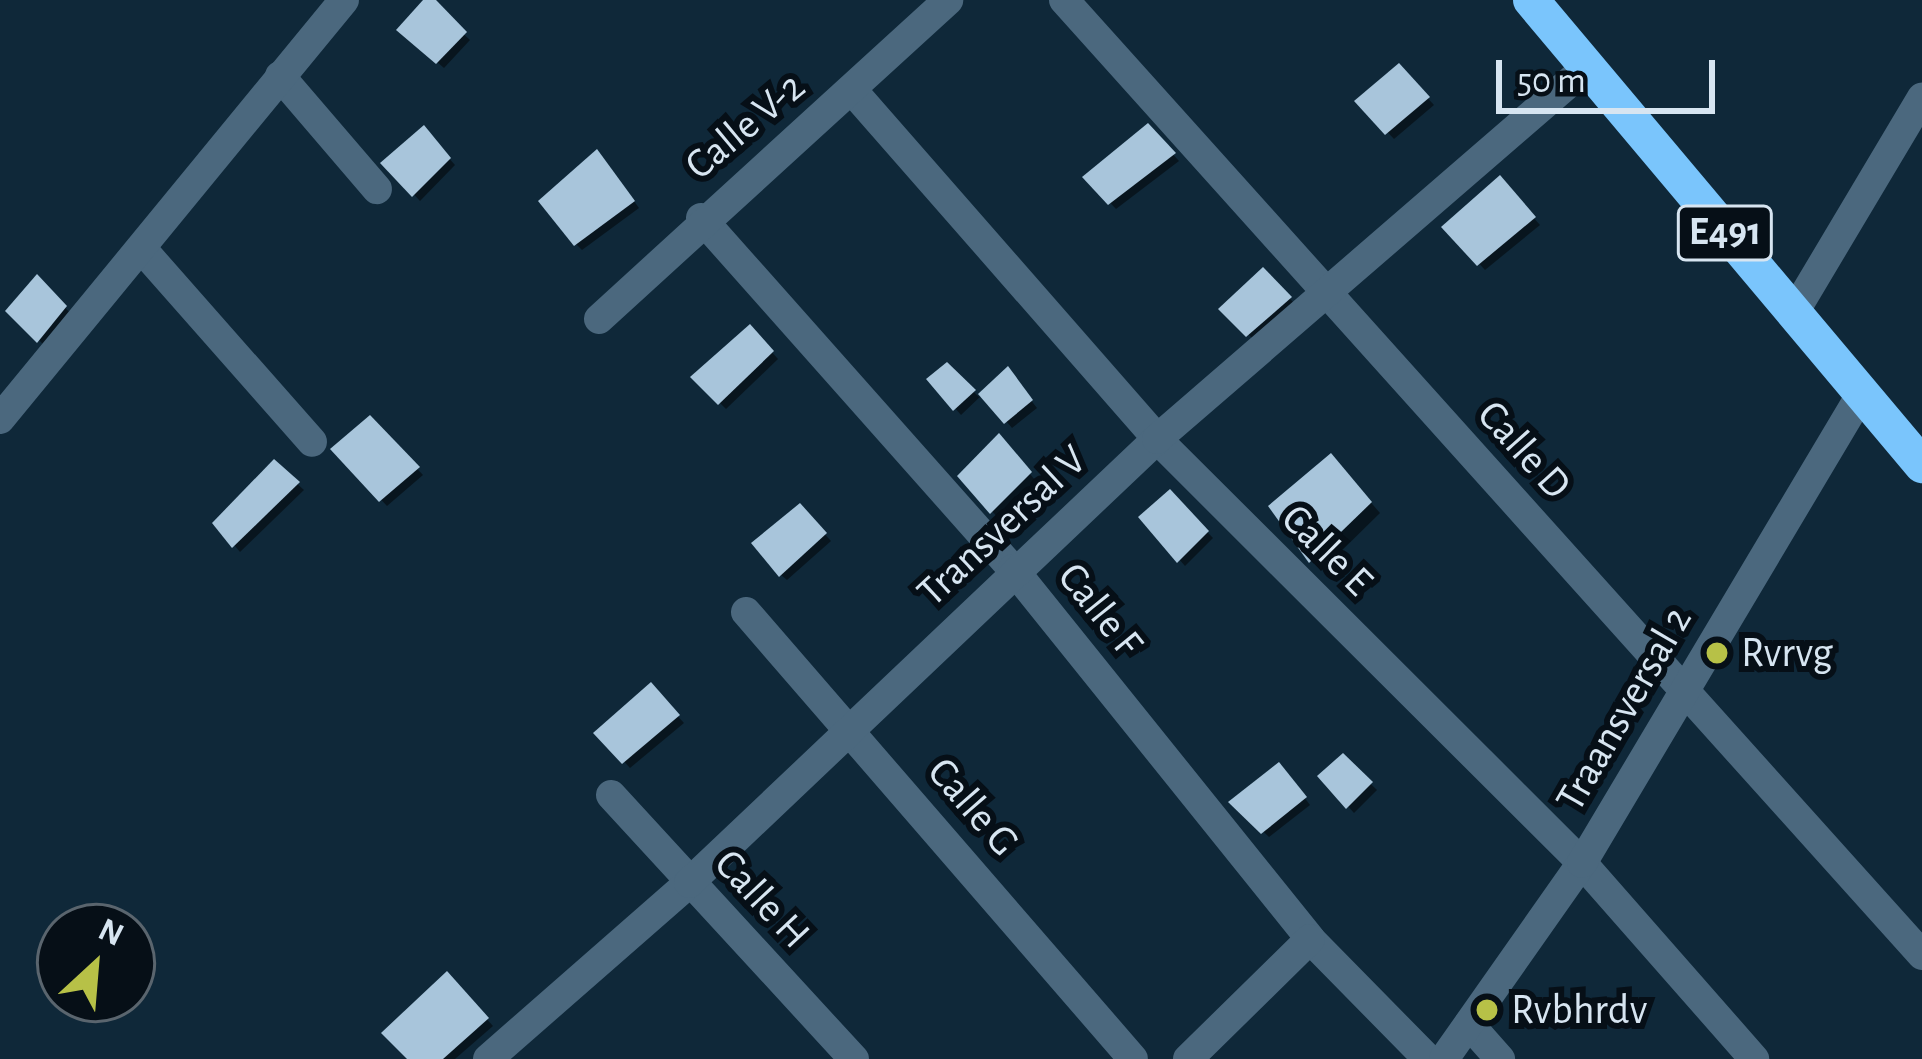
<!DOCTYPE html>
<html>
<head>
<meta charset="utf-8">
<style>
	body { margin:0 }
	#map { position:relative; width:1922px; height:1059px; overflow:hidden; background:#0f2839; font-family:"Alegreya Sans",sans-serif }
	div>[style] { position:absolute }
	.shadow>* { inset:0; background:#0007 }
	.building>* { inset:0; background:#a8c5db }
	.minor>* { height:30px; margin:-15px; padding:0 15px; transform-origin:15px; border-radius:15px; background:#4b687e }
	.highway>* { height:36px; margin:-18px; padding:0 18px; transform-origin:18px; border-radius:18px; background:#7ac5fc }
	.dots>* { width:33px; height:33px; translate:-50% -50%; box-sizing:border-box; border:6px solid #060f17; border-radius:50% }
	span { translate:-50% -50%; white-space:nowrap; text-align:center; line-height:1.15; -webkit-text-stroke:12px #060f17; paint-order:stroke }
	.shield-label span { padding:3px 9px; background:#060f17; border:3px solid; border-radius:9px; -webkit-text-stroke-width:0 }
	.shield-label { font-size:39px; color:#d7e5f1; font-weight:700 }
	.street-label { font-size:42px; color:#d7e5f1 }
	.poi-label { font-size:42px; color:#d7e5f1 }
	.left { translate:0 -50%; text-align:left }
	.north { position:absolute; left:36px; top:903px; width:120px; height:120px; box-sizing:border-box; background:#060f17; border:3px solid #5a656e; border-radius:50%; rotate:26deg; font-size:33px; font-weight:700; line-height:48px; text-align:center; color:#d7e5f1 }
	.north::after { content:''; display:block; margin:auto; width:42px; height:54px; background:#b7c147; clip-path:polygon(50% 0,100% 100%,50% 72%,0 100%) }
	.scale { position:absolute; left:1496px; top:60px; width:219px; height:54px; box-sizing:border-box; border:6px solid #d7e5f1; border-top:0; padding-left:15px; font-size:36px; line-height:42px; white-space:nowrap; color:#d7e5f1; -webkit-text-stroke:9px #060f17; paint-order:stroke }
</style>
</head>
<body>
<div id="map">
	<div class="shadow">
		<div style="clip-path:polygon(427px 0,470px 40px,444px 68px,400px 30px)"></div>
		<div style="clip-path:polygon(1399px 67px,1434px 105px,1394px 139px,1358px 101px)"></div>
		<div style="clip-path:polygon(1148px 127px,1179px 161px,1116px 209px,1086px 177px)"></div>
		<div style="clip-path:polygon(423px 129px,455px 165px,420px 201px,385px 163px)"></div>
		<div style="clip-path:polygon(603px 159px,639px 208px,582px 250px,576px 244px)"></div>
		<div style="clip-path:polygon(1500px 180px,1540px 225px,1485px 270px,1446px 227px)"></div>
		<div style="clip-path:polygon(1263px 271px,1295px 304px,1254px 340px,1223px 309px)"></div>
		<div style="clip-path:polygon(37px 278px,71px 314px,45px 346px,9px 311px)"></div>
		<div style="clip-path:polygon(750px 328px,778px 359px,726px 409px,694px 377px)"></div>
		<div style="clip-path:polygon(947px 366px,979px 397px,1008px 371px,1037px 408px,1012px 428px,983px 394px,961px 415px,930px 379px)"></div>
		<div style="clip-path:polygon(370px 419px,423px 475px,387px 506px,334px 449px)"></div>
		<div style="clip-path:polygon(999px 437px,1035px 480px,998px 518px,961px 476px)"></div>
		<div style="clip-path:polygon(274px 463px,304px 490px,240px 552px,216px 523px)"></div>
		<div style="clip-path:polygon(1340px 467px,1380px 513px,1321px 571px,1272px 506px)"></div>
		<div style="clip-path:polygon(1170px 493px,1213px 538px,1185px 566px,1142px 517px)"></div>
		<div style="clip-path:polygon(800px 507px,831px 541px,787px 580px,781px 575px)"></div>
		<div style="clip-path:polygon(650px 686px,684px 723px,630px 768px,598px 733px)"></div>
		<div style="clip-path:polygon(1343px 757px,1377px 790px,1354px 813px,1321px 776px)"></div>
		<div style="clip-path:polygon(1285px 772px,1310px 805px,1269px 837px,1232px 802px)"></div>
		<div style="clip-path:polygon(447px 975px,493px 1026px,455px 1059px,411px 1059px)"></div>
	</div>
	<div class="building">
		<div style="clip-path:polygon(423px 0,436px 0,467px 32px,436px 64px,396px 30px)"></div>
		<div style="clip-path:polygon(1399px 63px,1430px 97px,1385px 135px,1354px 101px)"></div>
		<div style="clip-path:polygon(1148px 123px,1176px 153px,1108px 205px,1082px 177px)"></div>
		<div style="clip-path:polygon(424px 125px,451px 158px,412px 197px,380px 163px)"></div>
		<div style="clip-path:polygon(597px 149px,635px 201px,574px 246px,538px 201px)"></div>
		<div style="clip-path:polygon(1500px 175px,1536px 217px,1477px 266px,1441px 227px)"></div>
		<div style="clip-path:polygon(1263px 267px,1292px 297px,1246px 337px,1218px 309px)"></div>
		<div style="clip-path:polygon(37px 274px,67px 306px,37px 343px,5px 311px)"></div>
		<div style="clip-path:polygon(750px 324px,774px 351px,718px 405px,690px 377px)"></div>
		<div style="clip-path:polygon(947px 362px,976px 390px,953px 411px,926px 379px)"></div>
		<div style="clip-path:polygon(1008px 366px,1033px 400px,1004px 424px,978px 394px)"></div>
		<div style="clip-path:polygon(370px 415px,420px 467px,379px 502px,330px 449px)"></div>
		<div style="clip-path:polygon(999px 433px,1032px 472px,990px 514px,957px 476px)"></div>
		<div style="clip-path:polygon(1331px 453px,1372px 502px,1309px 563px,1268px 506px)"></div>
		<div style="clip-path:polygon(274px 459px,300px 482px,232px 548px,212px 523px)"></div>
		<div style="clip-path:polygon(1170px 489px,1209px 531px,1177px 563px,1138px 517px)"></div>
		<div style="clip-path:polygon(800px 503px,827px 533px,779px 577px,751px 543px)"></div>
		<div style="clip-path:polygon(651px 682px,680px 715px,622px 764px,593px 733px)"></div>
		<div style="clip-path:polygon(1343px 753px,1373px 782px,1346px 809px,1317px 776px)"></div>
		<div style="clip-path:polygon(1279px 762px,1307px 797px,1261px 834px,1228px 802px)"></div>
		<div style="clip-path:polygon(447px 971px,489px 1018px,443px 1059px,407px 1059px,381px 1033px)"></div>
	</div>
	<div class="minor">
		<div style="left:1064px;top:0;width:1284px;rotate:48.06deg"></div>
		<div style="left:280px;top:76px;width:149px;rotate:49.4deg"></div>
		<div style="left:852px;top:90px;width:463px;rotate:48.8deg"></div>
		<div style="left:1157px;top:439px;width:600px;rotate:44.93deg"></div>
		<div style="left:1582px;top:863px;width:261px;rotate:48.7deg"></div>
		<div style="left:701px;top:218px;width:470px;rotate:48.4deg"></div>
		<div style="left:1013px;top:569px;width:474px;rotate:51.2deg"></div>
		<div style="left:1310px;top:939px;width:168px;rotate:45.5deg"></div>
		<div style="left:142px;top:249px;width:257px;rotate:48.6deg"></div>
		<div style="left:1793px;top:314px;width:252px;rotate:-59.2deg"></div>
		<div style="left:599px;top:319px;width:473px;rotate:-42.4deg"></div>
		<div style="left:0;top:419px;width:542px;rotate:-50.61deg"></div>
		<div style="left:746px;top:612px;width:591px;rotate:49.11deg"></div>
		<div style="left:611px;top:795px;width:359px;rotate:47.4deg"></div>
		<div style="left:1469px;top:1024px;width:47px;rotate:48.5deg"></div>
		<div style="left:488px;top:1059px;width:267px;rotate:-41.2deg"></div>
		<div style="left:689px;top:883px;width:645px;rotate:-43.49deg"></div>
		<div style="left:1157px;top:439px;width:567px;rotate:-40.85deg"></div>
		<div style="left:1188px;top:1059px;width:171px;rotate:-44.5deg"></div>
		<div style="left:1444px;top:1059px;width:240px;rotate:-54.9deg"></div>
		<div style="left:1582px;top:863px;width:547px;rotate:-59.22deg"></div>
	</div>
	<div class="highway">
		<div style="left:1531px;top:0;width:608px;rotate:49.94deg"></div>
	</div>
	<div class="dots">
		<div style="left:1717px;top:653px;background:#b7c147"></div>
		<div style="left:1487px;top:1010px;background:#b7c147"></div>
	</div>
	<div class="shield-label">
		<span style="left:1725px;top:233px">E491</span>
	</div>
	<div class="street-label">
		<span style="left:745px;top:126px;rotate:-40deg">Calle V-2</span>
		<span style="left:1524px;top:450px;rotate:48deg">Calle D</span>
		<span style="left:1002px;top:526px;rotate:-43deg">Transversal V</span>
		<span style="left:1327px;top:550px;rotate:45deg">Calle E</span>
		<span style="left:1100px;top:610px;rotate:51deg">Calle F</span>
		<span style="left:1624px;top:709px;rotate:-60deg">Traansversal 2</span>
		<span style="left:973px;top:807px;rotate:49deg">Calle G</span>
		<span style="left:762px;top:899px;rotate:47deg">Calle H</span>
	</div>
	<div class="poi-label">
		<span class="left" style="left:1741px;top:653px">Rvrvg</span>
		<span class="left" style="left:1511px;top:1010px">Rvbhrdv</span>
	</div>
	<div class="north">N</div>
	<div class="scale">50 m</div>
</div>
</body>
</html>
